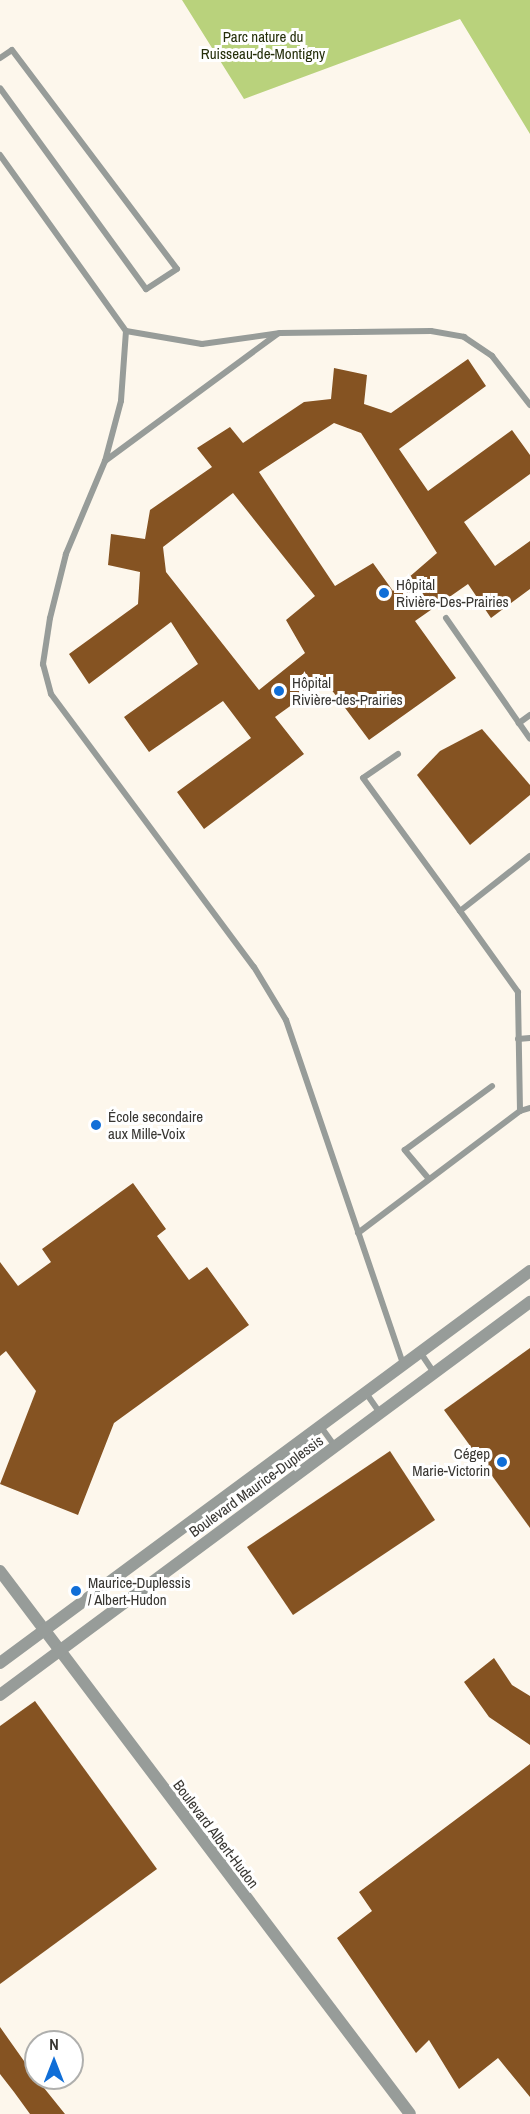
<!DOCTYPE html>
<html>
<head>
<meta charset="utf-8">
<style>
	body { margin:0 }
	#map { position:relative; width:530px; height:2114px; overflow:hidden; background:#fdf7ec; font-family:"Archivo Narrow",sans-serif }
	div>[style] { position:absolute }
	.forest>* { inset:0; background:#b9d27c }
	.building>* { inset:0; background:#855322 }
	.service>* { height:6px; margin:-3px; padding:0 3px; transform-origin:3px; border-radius:3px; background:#979c99 }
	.tertiary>* { height:12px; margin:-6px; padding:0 6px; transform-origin:6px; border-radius:6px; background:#979c99 }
	.dots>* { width:16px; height:16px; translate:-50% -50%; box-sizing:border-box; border:3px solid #fff; border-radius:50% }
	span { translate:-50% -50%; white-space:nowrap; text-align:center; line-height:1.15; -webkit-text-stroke:6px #fff; paint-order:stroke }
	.park-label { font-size:15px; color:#252f0a }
	.poi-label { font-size:15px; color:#383632 }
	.left { translate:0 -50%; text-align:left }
	.right { translate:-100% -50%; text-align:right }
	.street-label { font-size:15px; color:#383632 }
	.north { position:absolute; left:24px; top:2030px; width:60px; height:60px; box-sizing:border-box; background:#fff; border:2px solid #afafad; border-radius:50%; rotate:0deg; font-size:16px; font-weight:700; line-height:24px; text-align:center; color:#383632 }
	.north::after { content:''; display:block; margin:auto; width:21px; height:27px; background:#106ed7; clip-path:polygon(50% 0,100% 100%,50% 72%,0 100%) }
</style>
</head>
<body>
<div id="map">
	<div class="forest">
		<div style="clip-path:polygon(182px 0,530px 0,530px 134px,460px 19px,244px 99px)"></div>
	</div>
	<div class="building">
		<div style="clip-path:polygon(evenodd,468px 359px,486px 386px,399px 449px,428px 491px,512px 430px,530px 455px,530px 474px,464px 522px,495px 566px,530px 541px,530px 589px,491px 618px,468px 584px,415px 621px,456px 678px,369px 740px,325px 681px,275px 717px,304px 754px,204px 829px,177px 792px,251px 738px,223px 701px,149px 752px,124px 717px,198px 664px,171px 622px,89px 684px,69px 654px,138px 604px,140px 572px,108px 565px,111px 534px,145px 539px,150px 510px,212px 467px,197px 448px,230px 427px,243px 443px,304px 402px,331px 399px,334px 368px,367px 375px,364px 404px,391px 413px,468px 359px,334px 423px,361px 433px,437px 553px,393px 591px,373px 563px,335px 586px,259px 472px,334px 423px,468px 359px,233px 493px,315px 596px,286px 620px,305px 653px,259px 690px,166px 572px,163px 547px,233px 493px)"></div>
		<div style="clip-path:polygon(482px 729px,530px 785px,530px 795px,470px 845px,417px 775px,440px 751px)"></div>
		<div style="clip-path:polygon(133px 1183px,166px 1229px,157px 1236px,189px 1280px,207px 1267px,249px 1325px,114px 1423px,78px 1515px,0 1484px,36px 1391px,6px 1351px,0 1356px,0 1262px,18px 1286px,51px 1262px,42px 1249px)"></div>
		<div style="clip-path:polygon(530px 1348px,530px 1528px,444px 1410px)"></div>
		<div style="clip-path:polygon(390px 1451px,435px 1520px,293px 1615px,247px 1547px)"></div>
		<div style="clip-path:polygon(494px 1658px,512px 1685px,530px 1696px,530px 1745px,489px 1717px,464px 1682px)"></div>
		<div style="clip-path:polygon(35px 1701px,157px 1869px,0 1984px,0 1726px)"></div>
		<div style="clip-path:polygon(530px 1764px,530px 2097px,498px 2058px,459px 2089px,429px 2040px,416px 2053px,337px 1938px,372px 1911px,359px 1892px)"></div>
		<div style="clip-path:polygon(0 2027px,36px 2078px,65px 2114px,30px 2114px,14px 2092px,0 2074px)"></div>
	</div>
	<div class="service">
		<div style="left:0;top:58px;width:14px;rotate:-34deg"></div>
		<div style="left:12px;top:50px;width:274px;rotate:53deg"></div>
		<div style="left:177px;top:269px;width:37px;rotate:147deg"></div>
		<div style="left:146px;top:289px;width:248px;rotate:-126deg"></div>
		<div style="left:0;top:155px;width:216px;rotate:54.4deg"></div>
		<div style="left:126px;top:331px;width:70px;rotate:94.1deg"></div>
		<div style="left:121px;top:401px;width:62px;rotate:104.9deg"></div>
		<div style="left:105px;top:461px;width:101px;rotate:112.8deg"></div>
		<div style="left:66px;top:554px;width:66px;rotate:104deg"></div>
		<div style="left:50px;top:618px;width:47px;rotate:98.7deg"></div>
		<div style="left:43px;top:664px;width:31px;rotate:75deg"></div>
		<div style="left:51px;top:694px;width:340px;rotate:53.4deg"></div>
		<div style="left:254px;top:967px;width:62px;rotate:58.9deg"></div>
		<div style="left:286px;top:1020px;width:363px;rotate:71.2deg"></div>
		<div style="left:126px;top:331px;width:77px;rotate:9.7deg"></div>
		<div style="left:202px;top:344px;width:79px;rotate:-8deg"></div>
		<div style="left:280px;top:333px;width:151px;rotate:-0.8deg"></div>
		<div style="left:431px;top:331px;width:34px;rotate:10deg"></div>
		<div style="left:464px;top:337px;width:34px;rotate:34deg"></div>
		<div style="left:492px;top:356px;width:62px;rotate:52.2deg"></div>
		<div style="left:105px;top:461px;width:214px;rotate:-36.4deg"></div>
		<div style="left:446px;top:618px;width:128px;rotate:55.2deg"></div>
		<div style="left:530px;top:715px;width:14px;rotate:144deg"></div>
		<div style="left:519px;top:723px;width:19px;rotate:55deg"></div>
		<div style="left:398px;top:754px;width:42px;rotate:145.6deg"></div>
		<div style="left:363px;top:778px;width:165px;rotate:53.9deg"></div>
		<div style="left:518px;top:1039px;width:12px;rotate:-5deg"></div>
		<div style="left:520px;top:1111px;width:10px;rotate:-17deg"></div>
		<div style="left:429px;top:1179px;width:38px;rotate:-130deg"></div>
		<div style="left:405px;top:1150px;width:108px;rotate:-36.3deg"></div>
		<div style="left:358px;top:1233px;width:203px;rotate:-37deg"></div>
		<div style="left:520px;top:1111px;width:119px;rotate:-91deg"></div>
		<div style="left:518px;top:992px;width:100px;rotate:-125.6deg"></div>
		<div style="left:460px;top:911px;width:89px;rotate:-38.2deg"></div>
		<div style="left:420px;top:1352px;width:25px;rotate:56deg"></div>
		<div style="left:366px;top:1393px;width:24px;rotate:55deg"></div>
		<div style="left:321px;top:1427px;width:24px;rotate:54deg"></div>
	</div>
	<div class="tertiary">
		<div style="left:0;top:1571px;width:680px;rotate:52.94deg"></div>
		<div style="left:0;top:1663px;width:659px;rotate:-36.49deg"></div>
		<div style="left:0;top:1695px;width:660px;rotate:-36.56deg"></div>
	</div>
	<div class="dots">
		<div style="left:384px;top:593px;background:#106ed7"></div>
		<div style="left:279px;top:691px;background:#106ed7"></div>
		<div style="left:96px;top:1125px;background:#106ed7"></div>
		<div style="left:502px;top:1462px;background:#106ed7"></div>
		<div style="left:76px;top:1591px;background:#106ed7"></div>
	</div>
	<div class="park-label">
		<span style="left:263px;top:45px">Parc nature du<br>Ruisseau-de-Montigny</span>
	</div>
	<div class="poi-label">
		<span class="left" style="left:396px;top:593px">Hôpital<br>Rivière-Des-Prairies</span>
		<span class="left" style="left:292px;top:691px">Hôpital<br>Rivière-des-Prairies</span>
		<span class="left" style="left:108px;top:1125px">École secondaire<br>aux Mille-Voix</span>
		<span class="right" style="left:490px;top:1462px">Cégep<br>Marie-Victorin</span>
		<span class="left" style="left:88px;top:1591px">Maurice-Duplessis<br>/ Albert-Hudon</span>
	</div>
	<div class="street-label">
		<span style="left:256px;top:1486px;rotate:-36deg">Boulevard Maurice-Duplessis</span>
		<span style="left:216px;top:1834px;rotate:53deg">Boulevard Albert-Hudon</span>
	</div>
	<div class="north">N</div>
</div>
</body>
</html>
